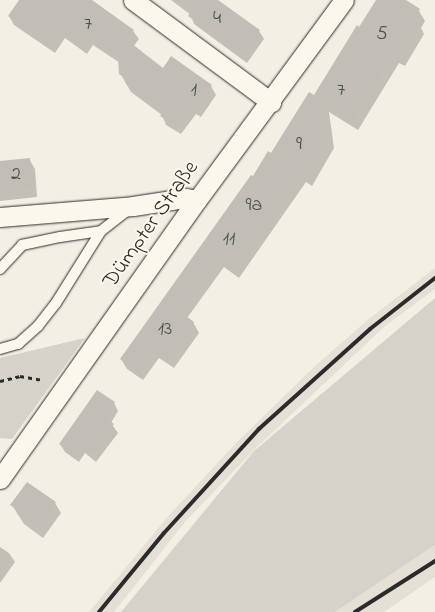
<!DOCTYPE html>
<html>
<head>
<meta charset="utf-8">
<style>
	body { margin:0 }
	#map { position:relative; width:435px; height:612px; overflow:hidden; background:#f3efe4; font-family:"Indie Flower",sans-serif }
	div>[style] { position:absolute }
	.built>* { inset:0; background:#e4e0d6 }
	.green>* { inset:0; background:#d5d2c9 }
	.shadow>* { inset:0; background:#0003 }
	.building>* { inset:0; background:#c0beb6 }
	.path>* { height:3px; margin-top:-1.5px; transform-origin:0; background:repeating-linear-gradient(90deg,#2b2b2b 0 4px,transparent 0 8px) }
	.roads { filter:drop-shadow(0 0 1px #2b2b2b) drop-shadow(0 0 1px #2b2b2b) }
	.lane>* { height:10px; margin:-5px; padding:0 5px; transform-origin:5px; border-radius:5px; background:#fbf7ec }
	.street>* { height:19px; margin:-9.5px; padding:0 9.5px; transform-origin:9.5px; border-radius:9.5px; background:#fbf7ec }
	.rail>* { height:4px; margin:-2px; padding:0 2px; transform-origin:2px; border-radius:2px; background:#2b2b2b }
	span { translate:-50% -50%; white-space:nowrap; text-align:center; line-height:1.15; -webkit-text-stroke:4px #fbf7ec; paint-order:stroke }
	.number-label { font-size:20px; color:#50504e }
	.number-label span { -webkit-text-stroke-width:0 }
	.street-label { font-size:22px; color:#2b2b2b }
</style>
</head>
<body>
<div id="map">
	<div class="built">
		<div style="clip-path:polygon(435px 268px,435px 289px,384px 327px,257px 447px,185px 522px,114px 612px,89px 612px,170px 514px,237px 442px,316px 365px,370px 318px)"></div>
		<div style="clip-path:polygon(435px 545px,435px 577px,384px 612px,335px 612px)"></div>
	</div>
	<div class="green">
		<div style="clip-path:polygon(435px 298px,435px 545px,335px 612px,121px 612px,254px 451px)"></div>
		<div style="clip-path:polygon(85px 338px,12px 439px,0 438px,0 358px)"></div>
	</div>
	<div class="shadow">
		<div style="clip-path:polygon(21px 0,90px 0,133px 31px,139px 39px,133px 47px,163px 70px,172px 58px,211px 86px,216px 95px,201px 117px,196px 114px,181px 134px,166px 125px,162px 115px,131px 92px,120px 73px,120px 63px,93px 45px,87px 54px,65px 38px,55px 53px,14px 25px,9px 16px)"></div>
		<div style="clip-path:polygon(171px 0,215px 0,259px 31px,264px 39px,247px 63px,194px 24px,191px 15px)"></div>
		<div style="clip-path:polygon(378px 0,401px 0,419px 11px,425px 21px,421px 28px,424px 34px,405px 66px,399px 63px,358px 130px,329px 112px,334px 148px,312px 186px,306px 182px,239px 278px,224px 267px,187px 318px,193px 322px,199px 333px,174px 368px,159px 358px,143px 380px,127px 369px,121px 359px,314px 97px)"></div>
		<div style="clip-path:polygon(29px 159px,35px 169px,37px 197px,0 201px,0 162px)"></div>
		<div style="clip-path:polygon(114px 403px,118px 411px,111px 423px,118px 433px,96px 462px,85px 453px,79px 462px,65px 452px,60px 444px)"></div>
		<div style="clip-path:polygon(55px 503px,61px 513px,43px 538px,24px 524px,12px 505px)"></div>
		<div style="clip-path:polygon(0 547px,9px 553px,15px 562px,0 583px)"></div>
	</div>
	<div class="building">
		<div style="clip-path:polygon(19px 0,92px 0,134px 30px,127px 40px,163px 68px,171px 56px,212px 85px,195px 109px,191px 106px,176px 126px,160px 116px,163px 112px,125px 83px,128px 80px,119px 74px,118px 58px,88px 37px,81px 46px,60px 30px,49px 45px,8px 16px)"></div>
		<div style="clip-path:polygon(176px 0,218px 0,260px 30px,242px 55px,188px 16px,191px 11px)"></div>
		<div style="clip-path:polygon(376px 0,406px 0,420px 9px,414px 20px,419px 23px,399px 57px,393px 54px,352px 121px,324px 103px,329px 137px,306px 176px,300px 173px,233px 269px,218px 258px,179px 311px,194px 322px,168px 359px,153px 349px,137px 371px,120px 359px,251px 175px,253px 176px,268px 151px,271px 153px,309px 92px,314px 95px,357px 25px,359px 27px)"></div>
		<div style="clip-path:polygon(30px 158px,32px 188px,0 191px,0 161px)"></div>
		<div style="clip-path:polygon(97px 390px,115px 402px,105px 417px,114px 424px,91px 454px,80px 446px,74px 454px,59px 444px)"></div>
		<div style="clip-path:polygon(27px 482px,56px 502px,37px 529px,17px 514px,19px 511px,10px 505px)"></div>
	</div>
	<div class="path">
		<div style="left:0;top:381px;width:21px;rotate:-14deg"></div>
		<div style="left:20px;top:376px;width:23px;rotate:10deg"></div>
	</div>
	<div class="roads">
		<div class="lane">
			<div style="left:0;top:269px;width:33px;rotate:-47deg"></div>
			<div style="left:22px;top:245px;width:39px;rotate:-12deg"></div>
			<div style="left:60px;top:237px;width:41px;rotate:-8.3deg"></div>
			<div style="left:101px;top:231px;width:36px;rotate:-38deg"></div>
			<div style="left:0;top:349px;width:19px;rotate:-16deg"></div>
			<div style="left:18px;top:344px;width:27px;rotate:-42deg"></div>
			<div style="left:38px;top:326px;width:29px;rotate:-52deg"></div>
			<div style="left:56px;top:303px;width:85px;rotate:-58deg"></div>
		</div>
		<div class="street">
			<div style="left:133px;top:0;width:172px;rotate:36.5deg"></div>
			<div style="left:0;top:217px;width:133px;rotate:-4.7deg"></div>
			<div style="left:133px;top:206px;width:53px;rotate:-8.7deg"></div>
			<div style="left:185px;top:198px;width:12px;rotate:9deg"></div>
			<div style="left:0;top:479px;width:342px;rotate:-54.8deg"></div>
			<div style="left:197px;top:200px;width:248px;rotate:-53.7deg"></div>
		</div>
	</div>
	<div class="rail">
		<div style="left:99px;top:612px;width:102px;rotate:-50.6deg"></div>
		<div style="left:164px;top:533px;width:141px;rotate:-47.6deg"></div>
		<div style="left:259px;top:429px;width:149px;rotate:-42deg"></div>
		<div style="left:370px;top:329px;width:83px;rotate:-38.1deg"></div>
		<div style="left:355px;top:612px;width:95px;rotate:-32.5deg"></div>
	</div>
	<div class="number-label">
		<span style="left:217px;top:18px">4</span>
		<span style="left:88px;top:24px">7</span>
		<span style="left:382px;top:34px">5</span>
		<span style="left:194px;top:90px">1</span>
		<span style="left:341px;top:90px">7</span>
		<span style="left:299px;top:144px">9</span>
		<span style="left:16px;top:174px">2</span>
		<span style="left:254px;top:205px">9a</span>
		<span style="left:229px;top:239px">11</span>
		<span style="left:165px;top:329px">13</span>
	</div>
	<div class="street-label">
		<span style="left:152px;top:225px;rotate:-55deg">Dümpter Straße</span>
	</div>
</div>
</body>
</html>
